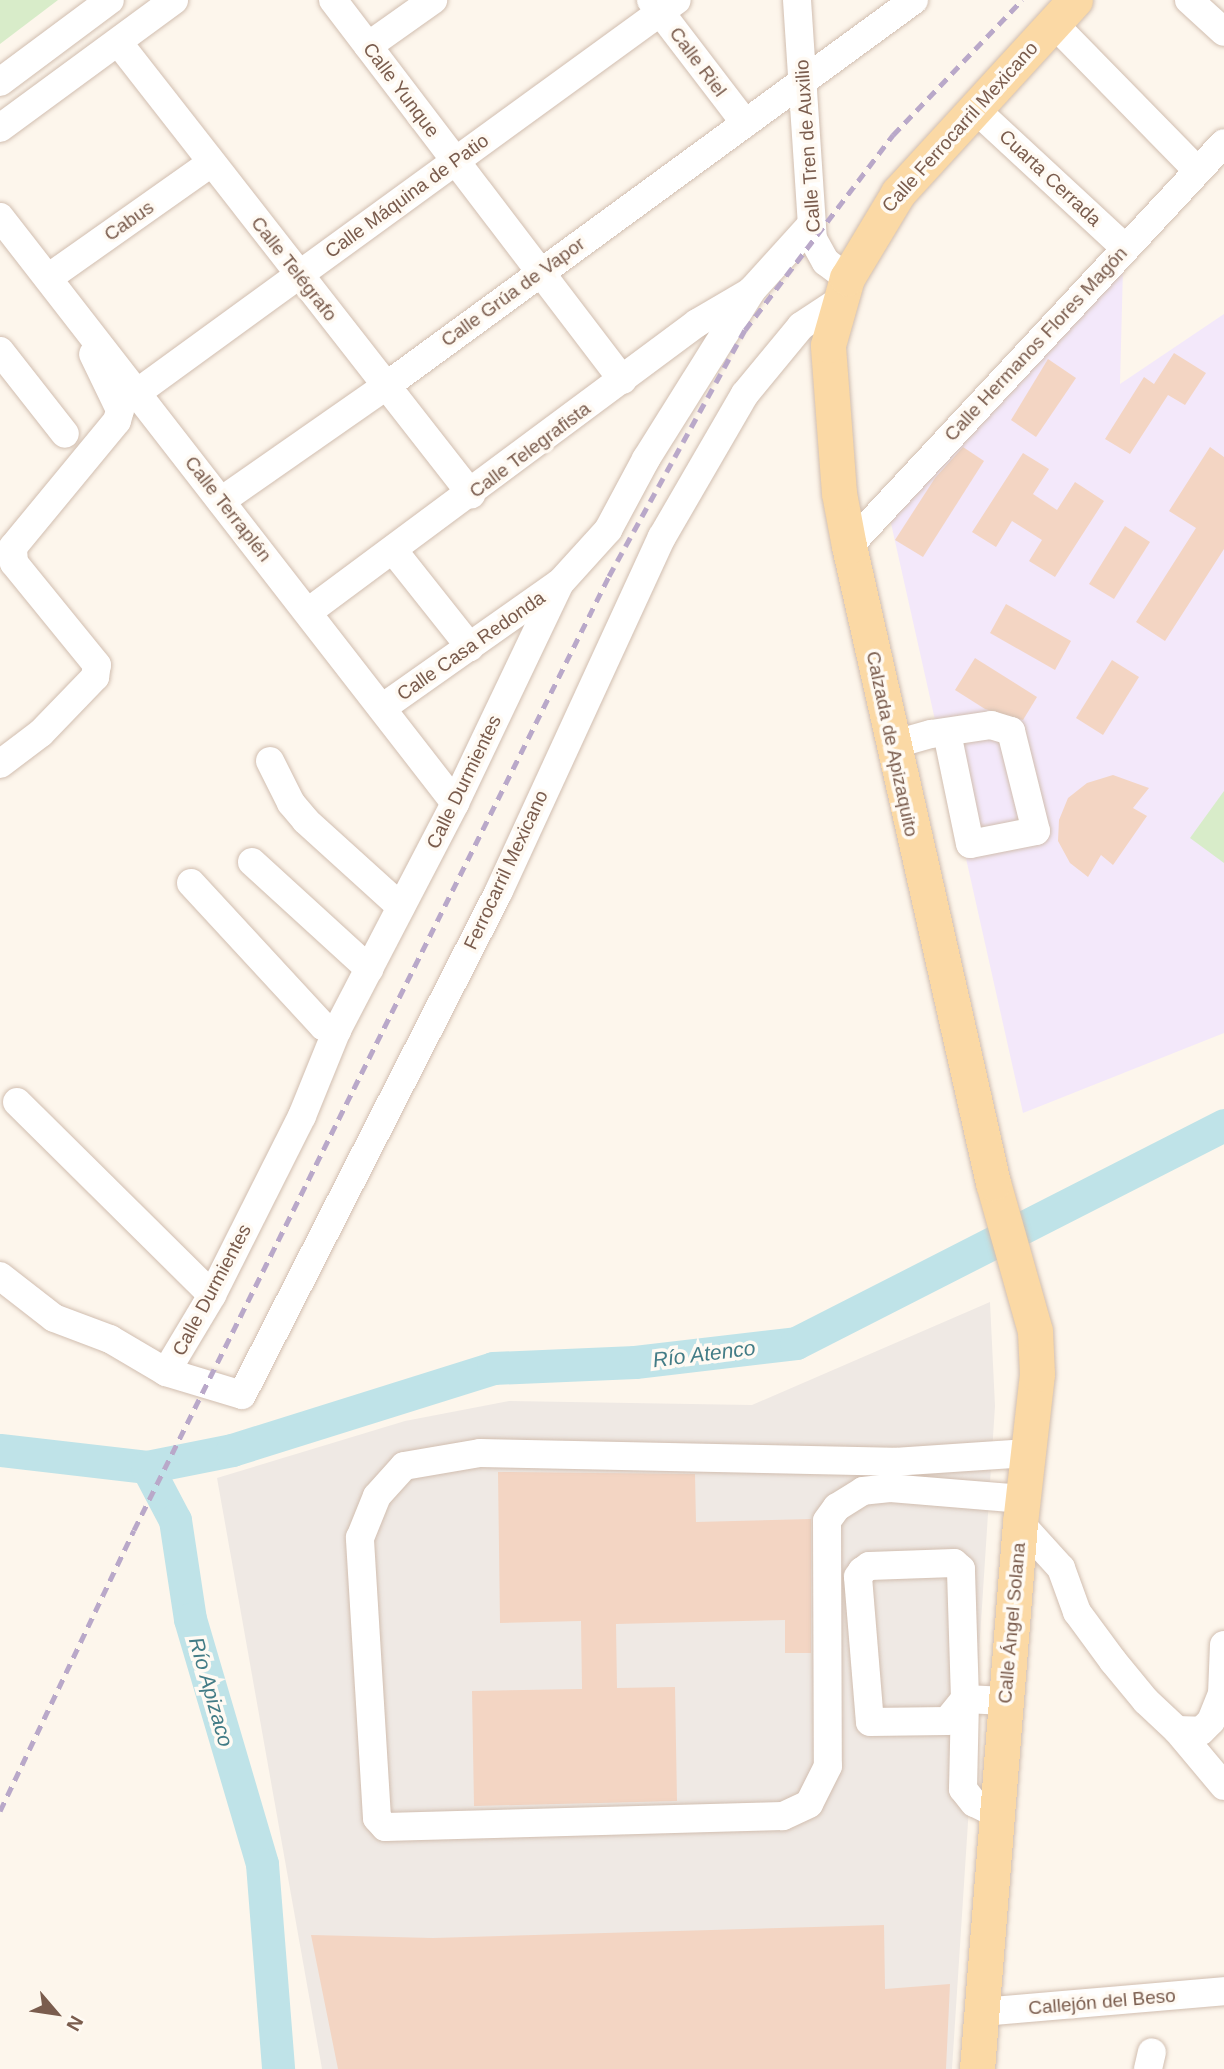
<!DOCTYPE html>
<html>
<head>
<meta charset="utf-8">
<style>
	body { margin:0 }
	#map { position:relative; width:1224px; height:2069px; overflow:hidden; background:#fdf6ec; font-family:Arial,sans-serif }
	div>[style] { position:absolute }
	.industrial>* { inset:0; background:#efe9e4 }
	.education>* { inset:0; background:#f3e8fa }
	.green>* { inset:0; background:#d8ecc9 }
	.river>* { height:33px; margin:-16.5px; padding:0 16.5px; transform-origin:16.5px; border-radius:16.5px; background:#bfe3e8 }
	.building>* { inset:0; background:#f3d5c3 }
	.roads { filter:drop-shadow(0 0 2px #d1beb0) drop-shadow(0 0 2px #d1beb0) }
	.minor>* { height:28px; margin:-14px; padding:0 14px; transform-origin:14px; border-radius:14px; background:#fff }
	.major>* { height:35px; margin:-17.5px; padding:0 17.5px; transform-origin:17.5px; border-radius:17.5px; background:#fbd9a5 }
	.rail>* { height:5px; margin-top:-2.5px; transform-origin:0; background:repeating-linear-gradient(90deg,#b9a8c9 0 10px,transparent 0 17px) }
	span { translate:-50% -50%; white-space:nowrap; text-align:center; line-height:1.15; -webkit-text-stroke:7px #fffaf3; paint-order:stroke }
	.street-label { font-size:19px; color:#7a5c4d }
	.water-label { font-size:21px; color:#437c86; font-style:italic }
	.north { position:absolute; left:21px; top:1978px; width:70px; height:70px; -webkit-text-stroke:5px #fffaf3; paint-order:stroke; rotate:119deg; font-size:19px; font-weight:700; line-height:28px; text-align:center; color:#7a5c4d }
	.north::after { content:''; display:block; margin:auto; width:24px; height:32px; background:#7a5c4d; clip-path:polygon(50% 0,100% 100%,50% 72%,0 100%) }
</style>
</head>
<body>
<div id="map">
	<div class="industrial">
		<div style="clip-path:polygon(990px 1302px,995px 1406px,952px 2069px,322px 2069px,217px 1478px,405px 1421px,509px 1401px,752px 1405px)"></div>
	</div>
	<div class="education">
		<div style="clip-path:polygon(1123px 267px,1120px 384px,1224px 314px,1224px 1033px,1023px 1113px,888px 510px)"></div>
	</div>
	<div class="green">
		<div style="clip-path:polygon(0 0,58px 0,0 44px)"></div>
		<div style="clip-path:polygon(1224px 791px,1224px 863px,1190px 838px)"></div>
	</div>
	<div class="river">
		<div style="left:0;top:1450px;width:148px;rotate:6.6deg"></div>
		<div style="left:147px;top:1467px;width:87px;rotate:-11.3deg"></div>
		<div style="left:232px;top:1450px;width:274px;rotate:-17.4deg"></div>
		<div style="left:493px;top:1368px;width:142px;rotate:-2.4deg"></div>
		<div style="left:635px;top:1362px;width:162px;rotate:-6.7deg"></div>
		<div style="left:796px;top:1343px;width:480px;rotate:-27deg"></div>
		<div style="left:147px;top:1467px;width:60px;rotate:62.2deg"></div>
		<div style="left:175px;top:1520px;width:100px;rotate:81.4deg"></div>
		<div style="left:190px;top:1619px;width:255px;rotate:73.6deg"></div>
		<div style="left:262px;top:1864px;width:206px;rotate:85.5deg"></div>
	</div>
	<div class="building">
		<div style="clip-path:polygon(1174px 353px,1206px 373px,1185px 405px,1168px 395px,1130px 454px,1105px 439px,1144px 377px,1154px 384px)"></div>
		<div style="clip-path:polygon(1048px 359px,1076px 378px,1036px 437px,1011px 420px)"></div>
		<div style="clip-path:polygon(963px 447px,984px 461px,923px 557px,895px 540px,935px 478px)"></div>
		<div style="clip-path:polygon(1210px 447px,1224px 457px,1224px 549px,1165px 641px,1136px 622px,1196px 528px,1169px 511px)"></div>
		<div style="clip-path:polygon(1023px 453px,1049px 469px,1033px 494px,1057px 510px,1075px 482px,1104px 501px,1055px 577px,1029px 561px,1042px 540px,1012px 521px,996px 547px,972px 532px)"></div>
		<div style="clip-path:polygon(1125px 526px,1150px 542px,1114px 599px,1089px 584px)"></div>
		<div style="clip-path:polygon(1006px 604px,1071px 641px,1055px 670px,990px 633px)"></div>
		<div style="clip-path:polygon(975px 658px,1037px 697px,1023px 720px,985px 709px,955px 690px)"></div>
		<div style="clip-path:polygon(1112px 660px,1139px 677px,1103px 735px,1076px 718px)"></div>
		<div style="clip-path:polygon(1113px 775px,1149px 788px,1133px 808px,1147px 816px,1113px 865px,1101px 855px,1088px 877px,1070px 863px,1058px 841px,1059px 820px,1068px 798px,1087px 783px)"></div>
		<div style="clip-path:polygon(498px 1472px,695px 1474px,696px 1522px,811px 1519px,811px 1653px,785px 1653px,785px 1620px,616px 1624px,617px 1688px,675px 1687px,677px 1801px,474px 1806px,472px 1691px,582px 1689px,581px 1621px,500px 1623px)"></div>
		<div style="clip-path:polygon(884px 1925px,885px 1989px,950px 1984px,946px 2069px,338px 2069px,311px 1935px,433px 1938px)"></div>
	</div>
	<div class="roads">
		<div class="minor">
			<div style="left:333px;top:0;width:478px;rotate:52.7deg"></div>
			<div style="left:651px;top:0;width:155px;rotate:52.6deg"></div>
			<div style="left:797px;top:0;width:240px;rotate:86.2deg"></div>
			<div style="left:813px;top:239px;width:26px;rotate:61deg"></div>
			<div style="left:826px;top:262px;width:26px;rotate:37deg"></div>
			<div style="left:1189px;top:0;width:47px;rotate:42.4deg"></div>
			<div style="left:1053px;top:23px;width:206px;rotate:45.6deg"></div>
			<div style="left:118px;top:42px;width:574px;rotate:52.01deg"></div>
			<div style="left:368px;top:46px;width:80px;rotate:-35.3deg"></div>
			<div style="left:0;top:82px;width:137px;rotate:-36.7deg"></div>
			<div style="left:974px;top:108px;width:206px;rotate:42.8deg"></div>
			<div style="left:0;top:128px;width:216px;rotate:-36.3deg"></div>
			<div style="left:0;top:217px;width:742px;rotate:52.17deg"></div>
			<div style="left:48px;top:278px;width:199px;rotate:-35.2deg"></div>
			<div style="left:0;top:351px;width:105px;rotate:51.9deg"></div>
			<div style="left:138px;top:392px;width:666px;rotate:-36.03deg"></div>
			<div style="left:221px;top:501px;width:201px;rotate:-34.9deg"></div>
			<div style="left:386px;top:386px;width:654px;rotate:-36.17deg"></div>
			<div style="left:849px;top:546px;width:550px;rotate:-47.06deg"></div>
			<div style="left:393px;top:550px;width:124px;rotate:51.6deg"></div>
			<div style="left:308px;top:612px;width:485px;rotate:-36.6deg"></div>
			<div style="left:697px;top:323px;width:61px;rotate:-30.3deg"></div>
			<div style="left:382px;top:708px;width:215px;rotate:-35.2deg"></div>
			<div style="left:892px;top:745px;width:41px;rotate:-15.8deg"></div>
			<div style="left:931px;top:734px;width:61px;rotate:-8.5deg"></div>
			<div style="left:991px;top:725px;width:21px;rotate:17deg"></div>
			<div style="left:1011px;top:731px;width:103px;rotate:76deg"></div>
			<div style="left:1036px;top:831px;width:67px;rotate:168.9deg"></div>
			<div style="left:970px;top:844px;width:113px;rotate:-101.7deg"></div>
			<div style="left:270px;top:761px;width:47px;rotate:63.4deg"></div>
			<div style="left:291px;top:803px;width:23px;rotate:50deg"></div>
			<div style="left:306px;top:821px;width:128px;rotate:42.2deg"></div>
			<div style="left:0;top:764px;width:51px;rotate:-37.1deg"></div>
			<div style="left:41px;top:733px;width:78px;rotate:-46deg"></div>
			<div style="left:95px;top:677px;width:12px;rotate:-81deg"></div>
			<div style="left:97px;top:665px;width:132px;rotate:-129.1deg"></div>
			<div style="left:14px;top:563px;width:16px;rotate:-94deg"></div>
			<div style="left:13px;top:547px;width:163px;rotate:-50.5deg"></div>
			<div style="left:117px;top:421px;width:11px;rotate:-75deg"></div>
			<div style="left:120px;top:410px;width:62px;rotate:-115.7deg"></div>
			<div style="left:252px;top:862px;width:159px;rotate:42.4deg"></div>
			<div style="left:191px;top:883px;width:195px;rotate:47.3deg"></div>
			<div style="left:323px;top:1026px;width:15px;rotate:16deg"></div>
			<div style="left:17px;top:1102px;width:274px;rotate:44.7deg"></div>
			<div style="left:0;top:1276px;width:68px;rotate:37.9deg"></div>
			<div style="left:54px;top:1318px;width:60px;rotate:20.6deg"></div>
			<div style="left:110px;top:1339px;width:65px;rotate:30.5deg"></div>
			<div style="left:166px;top:1372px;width:79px;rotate:16.8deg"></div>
			<div style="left:242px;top:1395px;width:566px;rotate:-62.98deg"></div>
			<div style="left:499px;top:891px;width:390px;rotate:-65.3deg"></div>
			<div style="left:662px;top:537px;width:165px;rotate:-59.9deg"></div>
			<div style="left:745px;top:394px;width:88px;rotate:-50.5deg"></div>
			<div style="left:801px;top:326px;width:45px;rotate:-33.3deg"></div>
			<div style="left:166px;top:1372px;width:90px;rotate:-59.1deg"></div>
			<div style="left:212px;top:1295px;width:200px;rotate:-63.3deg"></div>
			<div style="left:302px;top:1116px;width:93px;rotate:-67.9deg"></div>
			<div style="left:337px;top:1030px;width:256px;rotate:-62.5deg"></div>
			<div style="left:455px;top:803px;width:244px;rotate:-64.5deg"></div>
			<div style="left:560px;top:583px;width:72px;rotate:-47.8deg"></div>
			<div style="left:608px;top:530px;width:81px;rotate:-61.8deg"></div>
			<div style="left:646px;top:459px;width:199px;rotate:-57.9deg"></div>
			<div style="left:752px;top:290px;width:88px;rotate:-47.8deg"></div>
			<div style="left:1023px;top:1499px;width:133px;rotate:-175.3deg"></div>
			<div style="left:890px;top:1488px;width:27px;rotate:174deg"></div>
			<div style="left:863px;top:1491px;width:31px;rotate:148deg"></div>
			<div style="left:837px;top:1507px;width:17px;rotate:126deg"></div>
			<div style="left:827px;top:1521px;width:245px;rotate:89.8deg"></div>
			<div style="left:828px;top:1766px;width:42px;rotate:116.6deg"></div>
			<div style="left:809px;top:1804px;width:29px;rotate:155deg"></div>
			<div style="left:783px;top:1816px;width:398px;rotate:178.4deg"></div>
			<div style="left:385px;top:1827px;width:12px;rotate:-132deg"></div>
			<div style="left:377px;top:1818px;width:281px;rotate:-93.5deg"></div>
			<div style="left:360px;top:1538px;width:45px;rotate:-68deg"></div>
			<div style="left:377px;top:1496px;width:40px;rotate:-48deg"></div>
			<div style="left:404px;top:1466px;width:77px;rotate:-9.7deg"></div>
			<div style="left:480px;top:1453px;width:413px;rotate:1.2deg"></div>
			<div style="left:893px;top:1462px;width:135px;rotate:-3.8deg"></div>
			<div style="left:1020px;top:1523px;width:61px;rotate:47.7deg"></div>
			<div style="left:1061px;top:1568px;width:47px;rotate:70deg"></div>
			<div style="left:1077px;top:1612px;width:61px;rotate:53.7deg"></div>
			<div style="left:1113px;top:1661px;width:52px;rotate:50.5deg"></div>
			<div style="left:1146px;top:1701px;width:42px;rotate:43.1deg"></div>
			<div style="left:1177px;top:1730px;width:24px;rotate:2deg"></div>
			<div style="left:1201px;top:1731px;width:14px;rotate:-45deg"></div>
			<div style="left:1211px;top:1721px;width:29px;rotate:-68deg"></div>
			<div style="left:1222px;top:1694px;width:49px;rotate:-87.7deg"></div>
			<div style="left:1177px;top:1730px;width:73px;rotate:50deg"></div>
			<div style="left:997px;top:1814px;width:25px;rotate:-154deg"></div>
			<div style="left:974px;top:1803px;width:18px;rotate:-128deg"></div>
			<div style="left:963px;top:1789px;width:90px;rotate:-88.7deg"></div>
			<div style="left:965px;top:1699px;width:130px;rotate:-91.8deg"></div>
			<div style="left:961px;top:1569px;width:9px;rotate:-139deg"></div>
			<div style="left:954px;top:1563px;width:85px;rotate:178deg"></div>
			<div style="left:869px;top:1566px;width:9px;rotate:144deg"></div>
			<div style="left:862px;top:1571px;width:7px;rotate:124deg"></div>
			<div style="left:858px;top:1577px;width:145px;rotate:85.3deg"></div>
			<div style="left:870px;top:1722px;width:77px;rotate:-0.7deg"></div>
			<div style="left:947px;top:1721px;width:28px;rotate:-51deg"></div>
			<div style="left:965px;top:1699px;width:41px;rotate:2.8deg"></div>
			<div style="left:981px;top:2012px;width:244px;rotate:-4.9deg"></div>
			<div style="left:1148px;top:2069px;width:17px;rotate:-77deg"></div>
		</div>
		<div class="major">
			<div style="left:977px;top:2069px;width:548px;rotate:-85.5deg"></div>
			<div style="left:1020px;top:1523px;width:150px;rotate:-83.5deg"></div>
			<div style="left:1037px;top:1374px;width:43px;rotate:-92.7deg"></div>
			<div style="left:1035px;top:1331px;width:154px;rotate:-105.8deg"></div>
			<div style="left:993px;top:1183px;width:653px;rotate:-102.74deg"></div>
			<div style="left:849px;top:546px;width:54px;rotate:-100.7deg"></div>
			<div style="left:839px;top:493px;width:148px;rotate:-94.3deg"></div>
			<div style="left:828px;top:345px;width:70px;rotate:-74.2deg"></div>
			<div style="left:847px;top:278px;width:99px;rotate:-59deg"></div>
			<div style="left:898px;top:193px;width:262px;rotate:-47.5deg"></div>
		</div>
	</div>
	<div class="rail">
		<div style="left:0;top:1811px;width:311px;rotate:-64.5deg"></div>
		<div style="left:134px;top:1530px;width:1066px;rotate:-63.53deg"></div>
		<div style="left:609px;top:576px;width:281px;rotate:-61.1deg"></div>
		<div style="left:745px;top:330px;width:245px;rotate:-52.8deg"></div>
		<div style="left:893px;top:135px;width:187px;rotate:-46.3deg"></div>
	</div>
	<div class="street-label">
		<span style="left:698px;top:62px;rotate:53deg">Calle Riel</span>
		<span style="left:401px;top:90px;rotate:53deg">Calle Yunque</span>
		<span style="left:960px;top:127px;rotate:-48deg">Calle Ferrocarril Mexicano</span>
		<span style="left:808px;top:146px;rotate:-94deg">Calle Tren de Auxilio</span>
		<span style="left:1050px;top:178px;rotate:43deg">Cuarta Cerrada</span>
		<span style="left:407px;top:196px;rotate:-36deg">Calle Máquina de Patio</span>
		<span style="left:129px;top:221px;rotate:-35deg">Cabus</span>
		<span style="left:294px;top:269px;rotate:52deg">Calle Telégrafo</span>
		<span style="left:513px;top:292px;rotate:-36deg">Calle Grúa de Vapor</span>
		<span style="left:1036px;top:344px;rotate:-47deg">Calle Hermanos Flores Magón</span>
		<span style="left:530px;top:450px;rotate:-37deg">Calle Telegrafista</span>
		<span style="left:228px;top:509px;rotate:52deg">Calle Terraplén</span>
		<span style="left:471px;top:646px;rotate:-35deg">Calle Casa Redonda</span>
		<span style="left:892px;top:744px;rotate:78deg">Calzada de Apizaquito</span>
		<span style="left:464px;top:782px;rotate:-64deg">Calle Durmientes</span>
		<span style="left:506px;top:870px;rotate:-65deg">Ferrocarril Mexicano</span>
		<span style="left:212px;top:1290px;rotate:-62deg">Calle Durmientes</span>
		<span style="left:1012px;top:1623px;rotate:-85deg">Calle Ángel Solana</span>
		<span style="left:1102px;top:2002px;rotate:-5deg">Callejón del Beso</span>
	</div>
	<div class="water-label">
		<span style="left:704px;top:1354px;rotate:-7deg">Río Atenco</span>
		<span style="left:211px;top:1692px;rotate:74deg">Río Apizaco</span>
	</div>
	<div class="north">N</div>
</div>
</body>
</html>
